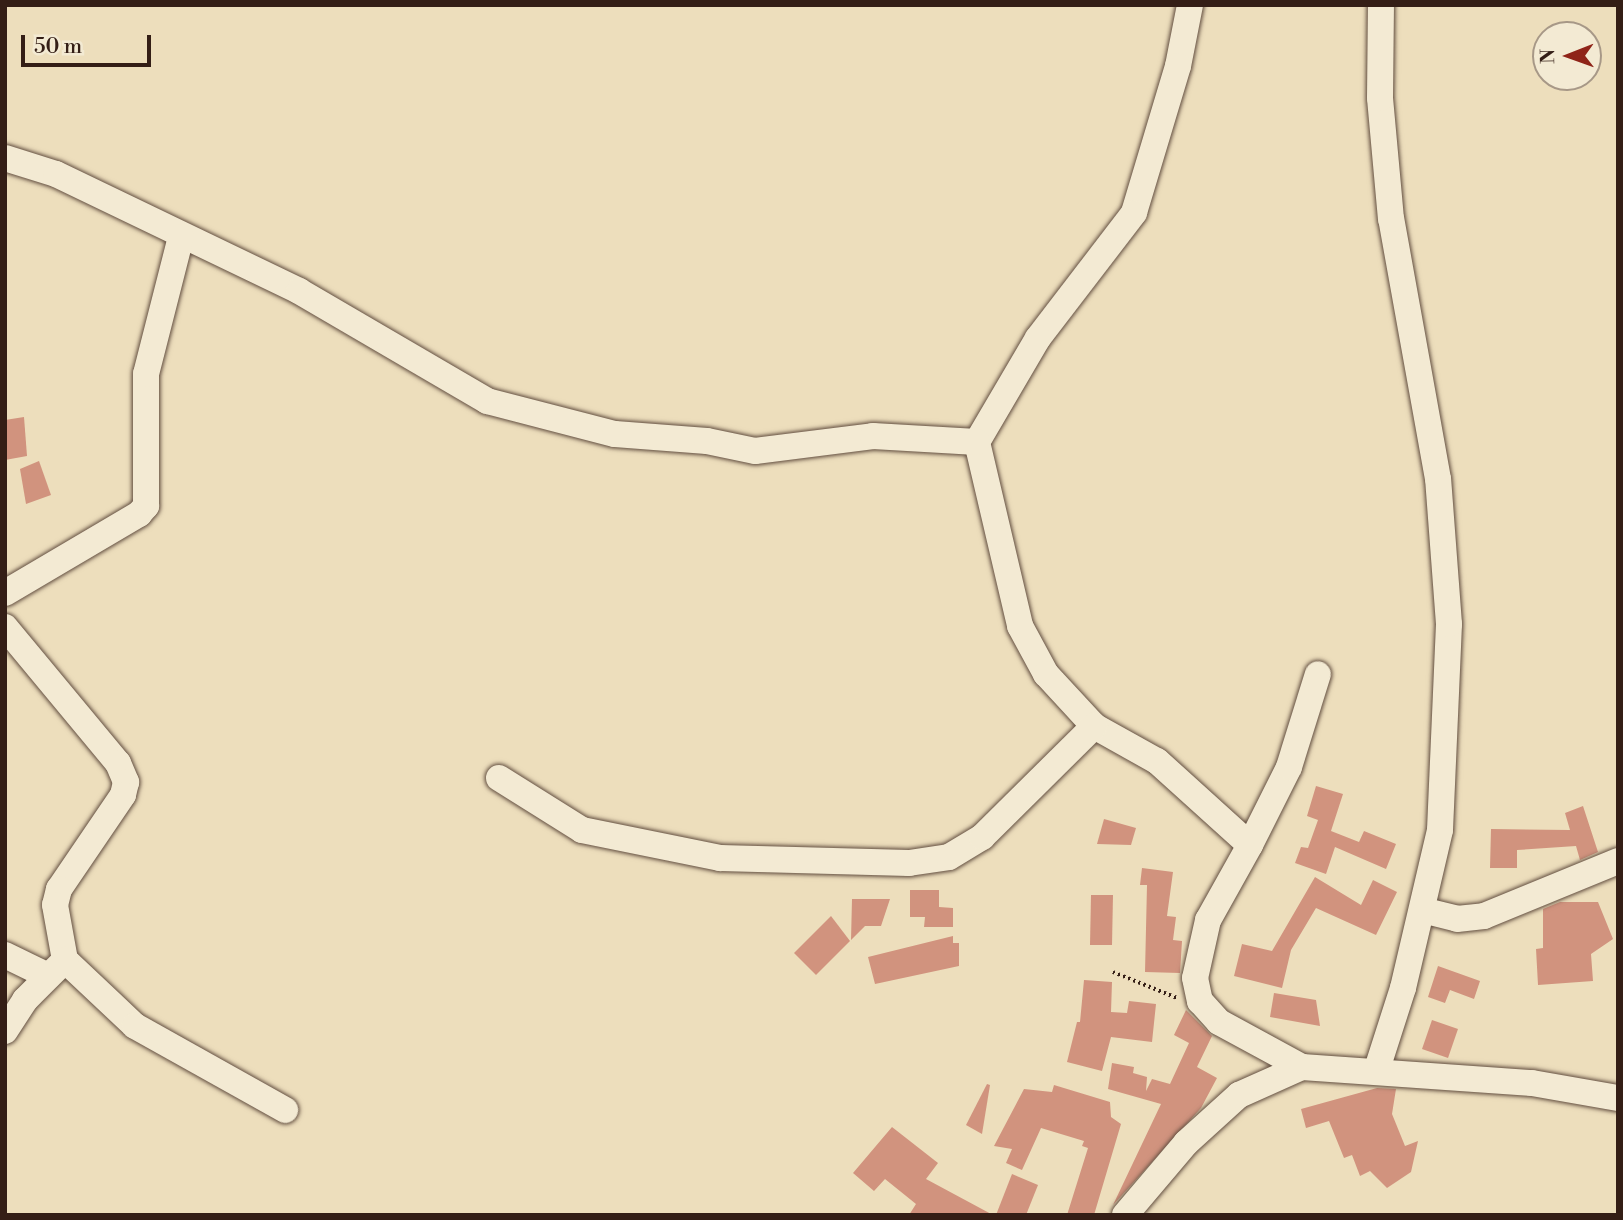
<!DOCTYPE html>
<html>
<head>
<meta charset="utf-8">
<style>
	body { margin:0 }
	#map { position:relative; width:1623px; height:1220px; overflow:hidden; background:#eddebc; font-family:"Libre Bodoni",serif }
	div>[style] { position:absolute }
	.building>* { inset:0; background:#d1937e }
	.path>* { height:3.5px; margin-top:-1.75px; transform-origin:0; background:repeating-linear-gradient(90deg,#341e16 0 2px,transparent 0 5.5px) }
	.roads { filter:drop-shadow(0 0 2px #624e40) drop-shadow(0 0 2px #624e40) }
	.minor>* { height:26px; margin:-13px; padding:0 13px; transform-origin:13px; border-radius:13px; background:#f3ead3 }
	span { translate:-50% -50%; white-space:nowrap; text-align:center; line-height:1.15; -webkit-text-stroke:5px #f3ead3; paint-order:stroke }
	.frame { position:absolute; inset:0; border:7px solid #341e16; pointer-events:none }
	.north { position:absolute; left:1532px; top:21px; width:70px; height:70px; box-sizing:border-box; background:#f3ead3; border:2px solid #a79887; border-radius:50%; rotate:269deg; font-size:19px; font-weight:700; line-height:28px; text-align:center; color:#341e16 }
	.north::after { content:''; display:block; margin:auto; width:24px; height:32px; background:#8f2418; clip-path:polygon(50% 0,100% 100%,50% 72%,0 100%) }
	.scale { position:absolute; left:21px; top:35px; width:130px; height:32px; box-sizing:border-box; border:4px solid #341e16; border-top:0; padding-left:9px; font-size:21px; line-height:24px; white-space:nowrap; color:#341e16; -webkit-text-stroke:5px #f3ead3; paint-order:stroke }
</style>
</head>
<body>
<div id="map">
	<div class="building">
		<div style="clip-path:polygon(24px 417px,27px 456px,5px 460px,5px 420px)"></div>
		<div style="clip-path:polygon(39px 461px,51px 495px,26px 504px,20px 469px)"></div>
		<div style="clip-path:polygon(1316px 786px,1343px 794px,1331px 831px,1359px 842px,1364px 831px,1396px 844px,1386px 869px,1335px 847px,1326px 874px,1295px 863px,1301px 847px,1308px 848px,1318px 820px,1307px 816px)"></div>
		<div style="clip-path:polygon(1583px 806px,1598px 852px,1580px 860px,1576px 846px,1517px 850px,1517px 868px,1490px 868px,1491px 829px,1570px 830px,1565px 813px)"></div>
		<div style="clip-path:polygon(1104px 819px,1136px 828px,1131px 845px,1097px 844px)"></div>
		<div style="clip-path:polygon(1142px 868px,1173px 872px,1167px 916px,1176px 917px,1173px 940px,1182px 941px,1180px 973px,1145px 972px,1147px 885px,1140px 885px)"></div>
		<div style="clip-path:polygon(1315px 877px,1361px 905px,1373px 880px,1397px 892px,1376px 935px,1316px 908px,1291px 950px,1282px 988px,1234px 976px,1242px 944px,1272px 951px)"></div>
		<div style="clip-path:polygon(910px 890px,939px 890px,939px 907px,953px 908px,953px 927px,924px 927px,925px 917px,910px 917px)"></div>
		<div style="clip-path:polygon(1091px 895px,1113px 895px,1112px 945px,1090px 945px)"></div>
		<div style="clip-path:polygon(852px 899px,890px 899px,881px 926px,865px 926px,851px 940px)"></div>
		<div style="clip-path:polygon(1560px 902px,1598px 902px,1613px 939px,1591px 954px,1593px 981px,1538px 985px,1536px 949px,1543px 948px,1543px 909px)"></div>
		<div style="clip-path:polygon(831px 916px,850px 941px,816px 975px,794px 953px)"></div>
		<div style="clip-path:polygon(953px 936px,953px 943px,959px 943px,959px 966px,875px 984px,868px 957px)"></div>
		<div style="clip-path:polygon(1438px 966px,1480px 981px,1474px 999px,1450px 990px,1445px 1003px,1428px 997px)"></div>
		<div style="clip-path:polygon(1084px 980px,1112px 982px,1111px 1012px,1127px 1013px,1129px 1001px,1156px 1004px,1152px 1042px,1111px 1037px,1102px 1071px,1067px 1062px,1077px 1022px,1080px 1022px)"></div>
		<div style="clip-path:polygon(1274px 993px,1316px 1000px,1320px 1026px,1270px 1017px)"></div>
		<div style="clip-path:polygon(1186px 1010px,1212px 1036px,1197px 1067px,1217px 1078px,1201px 1108px,1113px 1205px,1161px 1104px,1108px 1089px,1112px 1063px,1134px 1067px,1133px 1073px,1147px 1077px,1146px 1091px,1152px 1079px,1170px 1084px,1189px 1043px,1174px 1035px)"></div>
		<div style="clip-path:polygon(1432px 1020px,1458px 1029px,1448px 1058px,1422px 1049px)"></div>
		<div style="clip-path:polygon(987px 1084px,990px 1085px,982px 1134px,966px 1125px)"></div>
		<div style="clip-path:polygon(1054px 1085px,1110px 1102px,1111px 1117px,1121px 1124px,1094px 1215px,1067px 1215px,1088px 1148px,1082px 1146px,1084px 1141px,1041px 1128px,1022px 1170px,1006px 1163px,1012px 1149px,994px 1146px,1024px 1089px,1052px 1092px)"></div>
		<div style="clip-path:polygon(1377px 1088px,1396px 1089px,1392px 1114px,1405px 1146px,1418px 1141px,1411px 1172px,1387px 1188px,1370px 1171px,1360px 1176px,1352px 1155px,1344px 1158px,1329px 1121px,1306px 1128px,1301px 1109px)"></div>
		<div style="clip-path:polygon(892px 1127px,938px 1163px,926px 1179px,993px 1215px,909px 1215px,916px 1204px,885px 1179px,874px 1191px,853px 1173px)"></div>
		<div style="clip-path:polygon(1012px 1174px,1038px 1185px,1026px 1215px,996px 1215px)"></div>
	</div>
	<div class="path">
		<div style="left:1113px;top:972px;width:69px;rotate:22.1deg"></div>
	</div>
	<div class="roads">
		<div class="minor">
			<div style="left:1190px;top:5px;width:62px;rotate:101.1deg"></div>
			<div style="left:1178px;top:66px;width:153px;rotate:106.7deg"></div>
			<div style="left:1134px;top:213px;width:158px;rotate:127.5deg"></div>
			<div style="left:1038px;top:338px;width:121px;rotate:120.4deg"></div>
			<div style="left:977px;top:442px;width:189px;rotate:76.8deg"></div>
			<div style="left:1020px;top:626px;width:55px;rotate:61.6deg"></div>
			<div style="left:1046px;top:674px;width:71px;rotate:47.3deg"></div>
			<div style="left:1094px;top:726px;width:72px;rotate:29.1deg"></div>
			<div style="left:1157px;top:761px;width:125px;rotate:42.1deg"></div>
			<div style="left:1250px;top:845px;width:86px;rotate:119.2deg"></div>
			<div style="left:1208px;top:920px;width:59px;rotate:102.6deg"></div>
			<div style="left:1195px;top:978px;width:24px;rotate:78deg"></div>
			<div style="left:1200px;top:1001px;width:28px;rotate:48deg"></div>
			<div style="left:1219px;top:1022px;width:94px;rotate:28.5deg"></div>
			<div style="left:5px;top:158px;width:53px;rotate:17.4deg"></div>
			<div style="left:56px;top:174px;width:270px;rotate:25.7deg"></div>
			<div style="left:299px;top:291px;width:218px;rotate:30.3deg"></div>
			<div style="left:487px;top:401px;width:132px;rotate:14.5deg"></div>
			<div style="left:615px;top:434px;width:92px;rotate:4.4deg"></div>
			<div style="left:707px;top:441px;width:49px;rotate:11.8deg"></div>
			<div style="left:755px;top:451px;width:119px;rotate:-7.2deg"></div>
			<div style="left:873px;top:436px;width:104px;rotate:3.3deg"></div>
			<div style="left:5px;top:593px;width:156px;rotate:-30.5deg"></div>
			<div style="left:139px;top:514px;width:11px;rotate:-49deg"></div>
			<div style="left:146px;top:506px;width:132px;rotate:-90deg"></div>
			<div style="left:146px;top:374px;width:141px;rotate:-75.7deg"></div>
			<div style="left:5px;top:627px;width:177px;rotate:50.3deg"></div>
			<div style="left:118px;top:763px;width:21px;rotate:67deg"></div>
			<div style="left:126px;top:782px;width:13px;rotate:103deg"></div>
			<div style="left:123px;top:795px;width:114px;rotate:124.2deg"></div>
			<div style="left:59px;top:889px;width:16px;rotate:104deg"></div>
			<div style="left:55px;top:905px;width:56px;rotate:79.7deg"></div>
			<div style="left:65px;top:960px;width:96px;rotate:43.3deg"></div>
			<div style="left:135px;top:1026px;width:172px;rotate:29.2deg"></div>
			<div style="left:499px;top:778px;width:98px;rotate:32.1deg"></div>
			<div style="left:582px;top:830px;width:141px;rotate:11.5deg"></div>
			<div style="left:720px;top:858px;width:189px;rotate:1.5deg"></div>
			<div style="left:909px;top:863px;width:40px;rotate:-8.5deg"></div>
			<div style="left:949px;top:857px;width:39px;rotate:-31deg"></div>
			<div style="left:982px;top:837px;width:158px;rotate:-44.7deg"></div>
			<div style="left:1250px;top:845px;width:87px;rotate:-63.4deg"></div>
			<div style="left:1289px;top:767px;width:97px;rotate:-72.7deg"></div>
			<div style="left:1422px;top:910px;width:36px;rotate:14deg"></div>
			<div style="left:1457px;top:919px;width:27px;rotate:-6deg"></div>
			<div style="left:1484px;top:916px;width:145px;rotate:-22.3deg"></div>
			<div style="left:5px;top:955px;width:48px;rotate:26deg"></div>
			<div style="left:5px;top:1031px;width:37px;rotate:-57deg"></div>
			<div style="left:25px;top:1000px;width:57px;rotate:-45deg"></div>
			<div style="left:1377px;top:1069px;width:85px;rotate:-72.2deg"></div>
			<div style="left:1403px;top:988px;width:162px;rotate:-76.8deg"></div>
			<div style="left:1440px;top:830px;width:206px;rotate:-87.5deg"></div>
			<div style="left:1449px;top:624px;width:145px;rotate:-94.3deg"></div>
			<div style="left:1438px;top:479px;width:264px;rotate:-100.2deg"></div>
			<div style="left:1391px;top:219px;width:121px;rotate:-95.2deg"></div>
			<div style="left:1380px;top:98px;width:93px;rotate:-89.4deg"></div>
			<div style="left:1125px;top:1215px;width:94px;rotate:-49.7deg"></div>
			<div style="left:1186px;top:1143px;width:72px;rotate:-42.2deg"></div>
			<div style="left:1239px;top:1095px;width:69px;rotate:-24deg"></div>
			<div style="left:1302px;top:1067px;width:231px;rotate:4deg"></div>
			<div style="left:1532px;top:1083px;width:87px;rotate:9.9deg"></div>
		</div>
	</div>
	<div class="frame"></div>
	<div class="north">N</div>
	<div class="scale">50 m</div>
</div>
</body>
</html>
